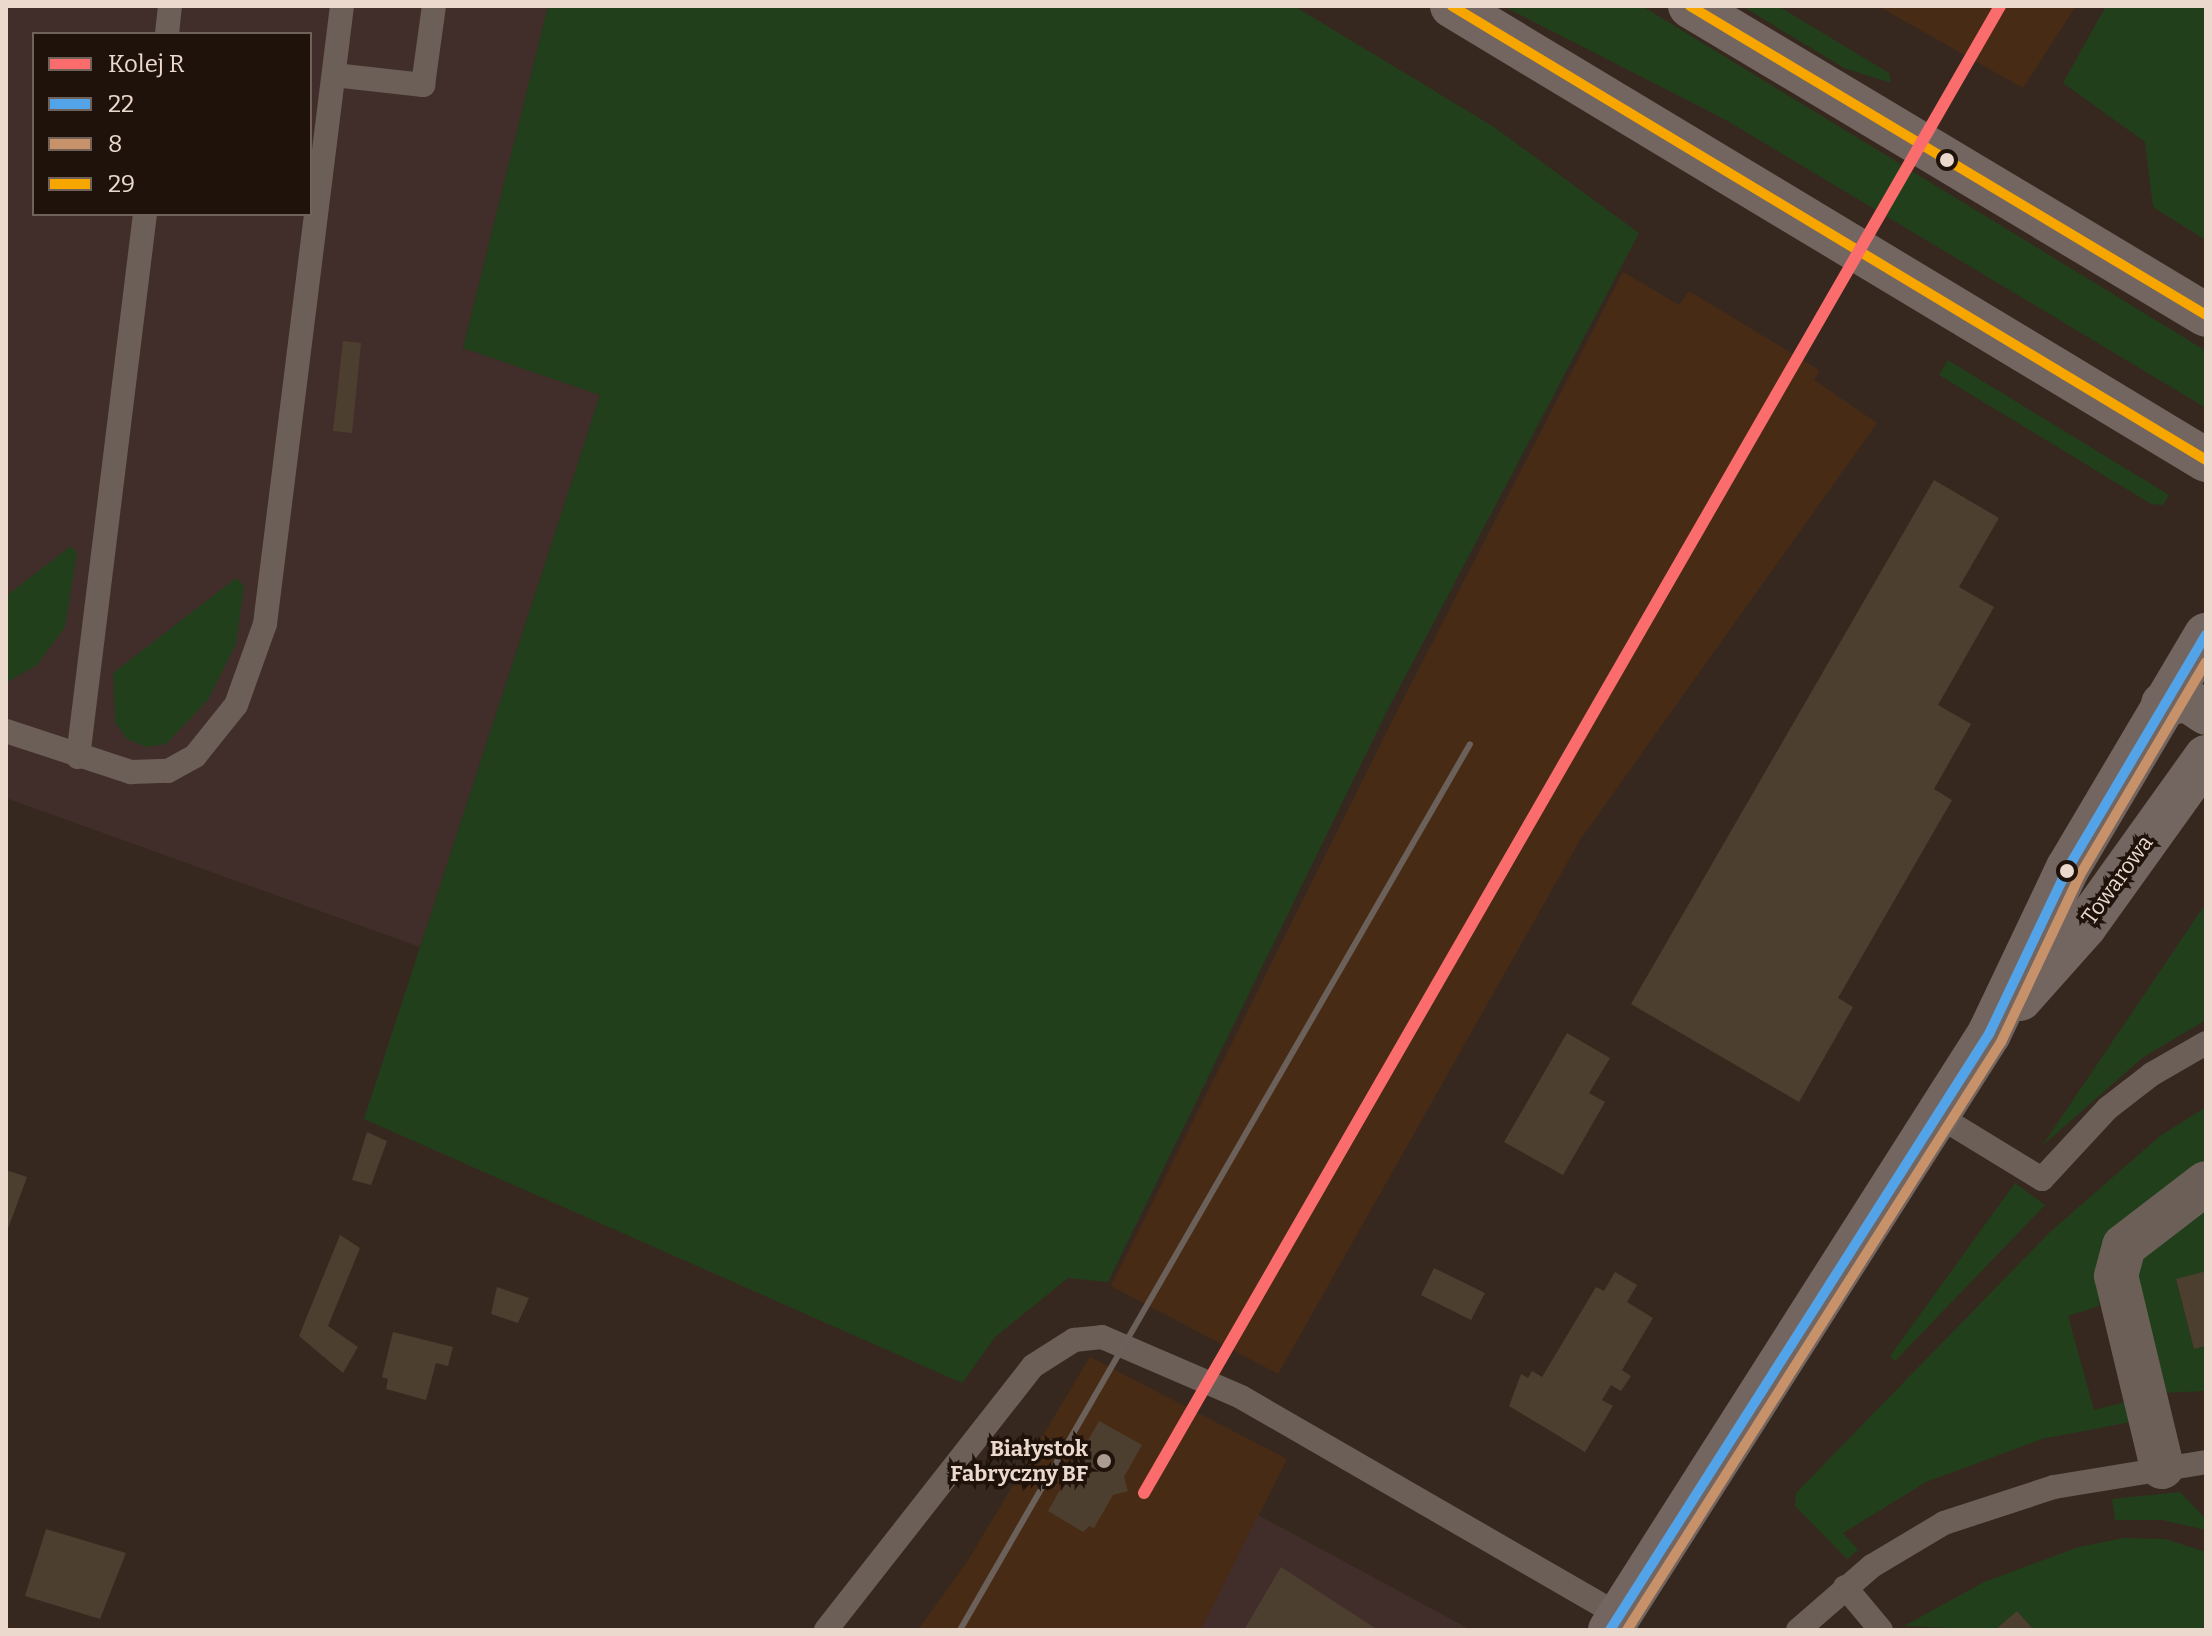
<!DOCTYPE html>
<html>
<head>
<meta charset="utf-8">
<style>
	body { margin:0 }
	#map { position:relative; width:2212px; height:1636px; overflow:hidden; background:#36281e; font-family:Bitter,serif }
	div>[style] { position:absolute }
	.built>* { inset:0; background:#482b15 }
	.industrial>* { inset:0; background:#412e2a }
	.green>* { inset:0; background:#223f1b }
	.building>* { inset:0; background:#4d3f2f }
	.lane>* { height:24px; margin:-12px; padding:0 12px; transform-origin:12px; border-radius:12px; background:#6b5f58 }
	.street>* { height:44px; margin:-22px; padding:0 22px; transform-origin:22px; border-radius:22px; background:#6b5f58 }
	.secondary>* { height:44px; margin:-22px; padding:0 22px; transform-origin:22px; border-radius:22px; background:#73655f }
	.rail>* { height:6px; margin:-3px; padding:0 3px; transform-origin:3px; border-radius:3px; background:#6c615a }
	.bus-1>* { height:10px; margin:-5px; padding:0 5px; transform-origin:5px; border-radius:5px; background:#53a3e8 }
	.bus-2>* { height:10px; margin:-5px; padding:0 5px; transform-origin:5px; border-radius:5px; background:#c7916a }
	.bus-3>* { height:10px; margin:-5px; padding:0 5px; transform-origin:5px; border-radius:5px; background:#f7a600 }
	.rail-1>* { height:12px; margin:-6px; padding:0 6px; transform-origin:6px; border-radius:6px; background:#fb6d6d }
	.dots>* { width:22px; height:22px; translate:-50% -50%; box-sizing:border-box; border:4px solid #1e120a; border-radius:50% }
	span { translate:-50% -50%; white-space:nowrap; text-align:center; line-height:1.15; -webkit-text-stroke:7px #1e120a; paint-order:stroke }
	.street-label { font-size:22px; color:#ebd9ce }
	.poi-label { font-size:22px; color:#ebd9ce; font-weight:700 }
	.right { translate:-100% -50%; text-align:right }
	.frame { position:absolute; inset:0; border:8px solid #ebd9ce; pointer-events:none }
	.legend { position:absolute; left:32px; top:32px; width:280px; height:184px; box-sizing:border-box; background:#1e120a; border:2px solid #706258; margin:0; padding:10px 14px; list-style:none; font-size:24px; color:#ebd9ce }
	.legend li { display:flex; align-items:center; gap:16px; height:40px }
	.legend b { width:40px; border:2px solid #706258 }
</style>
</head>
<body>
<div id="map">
	<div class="built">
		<div style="clip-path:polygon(1878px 6px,2076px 6px,2023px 88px)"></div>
		<div style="clip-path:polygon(1623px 272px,1679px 305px,1689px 291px,1819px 370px,1814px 380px,1877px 423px,1580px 840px,1278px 1374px,1111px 1286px,1394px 717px)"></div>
		<div style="clip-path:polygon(1090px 1357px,1287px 1459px,1201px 1630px,918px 1630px,967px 1562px)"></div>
	</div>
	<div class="industrial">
		<div style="clip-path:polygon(evenodd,6px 6px,548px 6px,463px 348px,600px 395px,420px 947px,6px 798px,6px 6px,34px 34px,310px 34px,310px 214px,34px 214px,34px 34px)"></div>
		<div style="clip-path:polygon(1258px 1515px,1471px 1630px,1201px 1630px)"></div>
	</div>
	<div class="green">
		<div style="clip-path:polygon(548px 6px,1294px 6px,1494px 127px,1639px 233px,1387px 711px,1108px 1282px,1068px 1278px,996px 1336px,962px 1383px,364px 1119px,600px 395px,463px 348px)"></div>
		<div style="clip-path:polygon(1503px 6px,1642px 6px,2206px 351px,2206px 408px,1726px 120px)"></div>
		<div style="clip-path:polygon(1742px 6px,1778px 6px,1889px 73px,1891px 83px,1844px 68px)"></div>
		<div style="clip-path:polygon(2106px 6px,2206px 6px,2206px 240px,2153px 207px,2145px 142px,2063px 83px)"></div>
		<div style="clip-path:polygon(1948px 360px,2169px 495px,2163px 505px,2151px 504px,1939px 375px)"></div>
		<div style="clip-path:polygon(71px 546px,77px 553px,65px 627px,37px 665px,6px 683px,6px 596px)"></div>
		<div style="clip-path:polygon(236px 578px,244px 586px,236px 644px,208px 700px,166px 744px,146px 747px,127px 739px,115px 722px,113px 673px)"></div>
		<div style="clip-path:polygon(2206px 903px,2206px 1020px,2142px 1058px,2042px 1146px)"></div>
		<div style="clip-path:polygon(2206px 1107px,2206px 1163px,2098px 1268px,2099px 1306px,2068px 1316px,2094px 1410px,2126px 1402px,2131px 1422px,2042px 1439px,1926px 1482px,1843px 1533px,1858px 1550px,1847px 1559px,1795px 1506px,1796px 1493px,2050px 1232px,2160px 1136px)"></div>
		<div style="clip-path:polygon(2015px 1183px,2045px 1205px,1895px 1361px,1890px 1356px)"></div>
		<div style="clip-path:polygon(2206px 1206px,2206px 1271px,2176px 1280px,2194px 1349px,2206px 1346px,2206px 1391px,2159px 1393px,2133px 1266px)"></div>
		<div style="clip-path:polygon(2180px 1492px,2206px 1519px,2206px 1530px,2162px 1520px,2115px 1520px,2112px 1499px)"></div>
		<div style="clip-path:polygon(2123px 1538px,2165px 1539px,2206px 1552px,2206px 1630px,2034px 1630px,2017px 1611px,1995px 1630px,1904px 1626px,1984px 1582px,2079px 1547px)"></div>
	</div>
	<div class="building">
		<div style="clip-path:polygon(343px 341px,361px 343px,352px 433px,333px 431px)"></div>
		<div style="clip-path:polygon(1934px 480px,1999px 518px,1959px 587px,1994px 607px,1938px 705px,1971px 724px,1934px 789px,1952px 800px,1838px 998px,1853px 1007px,1799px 1102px,1631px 1004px)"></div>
		<div style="clip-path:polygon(1567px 1033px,1610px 1058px,1589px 1093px,1605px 1102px,1563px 1175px,1504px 1142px)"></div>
		<div style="clip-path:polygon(367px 1132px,387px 1141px,371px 1185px,352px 1180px)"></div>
		<div style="clip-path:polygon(6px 1170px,27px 1177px,6px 1234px)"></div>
		<div style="clip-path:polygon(340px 1235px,360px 1248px,328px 1326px,358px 1347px,343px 1373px,299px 1336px)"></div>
		<div style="clip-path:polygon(1434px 1268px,1485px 1293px,1471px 1320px,1421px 1295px)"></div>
		<div style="clip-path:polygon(2206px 1271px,2206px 1346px,2194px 1349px,2176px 1279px)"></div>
		<div style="clip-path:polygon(1615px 1272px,1637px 1285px,1627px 1302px,1653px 1318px,1622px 1370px,1631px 1376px,1621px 1391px,1611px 1385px,1602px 1400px,1613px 1406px,1585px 1452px,1509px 1406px,1521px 1374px,1528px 1378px,1532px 1371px,1542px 1377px,1596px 1287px,1604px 1291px)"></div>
		<div style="clip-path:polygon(497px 1287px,529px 1298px,518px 1323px,491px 1314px)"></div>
		<div style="clip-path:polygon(393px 1332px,453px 1347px,448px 1366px,436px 1363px,426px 1400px,386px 1389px,388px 1379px,382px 1377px)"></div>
		<div style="clip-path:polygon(1099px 1421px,1142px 1445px,1124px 1477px,1128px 1491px,1113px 1495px,1094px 1528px,1089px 1526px,1083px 1532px,1048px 1511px)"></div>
		<div style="clip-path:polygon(46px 1529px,126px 1553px,100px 1619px,25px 1596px)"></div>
		<div style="clip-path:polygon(1281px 1567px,1378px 1630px,1244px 1630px)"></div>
		<div style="clip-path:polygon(2017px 1611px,2034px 1630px,1995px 1630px)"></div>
	</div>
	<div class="lane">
		<div style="left:167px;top:34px;width:28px;rotate:-84deg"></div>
		<div style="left:334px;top:75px;width:90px;rotate:6.4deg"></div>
		<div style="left:423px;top:85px;width:80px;rotate:-82.1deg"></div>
		<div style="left:6px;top:731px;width:132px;rotate:18.2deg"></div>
		<div style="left:131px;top:772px;width:37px;rotate:-2deg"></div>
		<div style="left:168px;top:771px;width:31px;rotate:-29deg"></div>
		<div style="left:195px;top:756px;width:65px;rotate:-51.2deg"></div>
		<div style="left:236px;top:705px;width:86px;rotate:-70.3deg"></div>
		<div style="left:265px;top:624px;width:623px;rotate:-82.9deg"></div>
		<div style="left:78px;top:757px;width:547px;rotate:-82.97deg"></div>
		<div style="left:1937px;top:1115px;width:123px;rotate:31.4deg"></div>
		<div style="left:2042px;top:1179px;width:97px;rotate:-47.1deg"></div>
		<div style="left:2108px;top:1108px;width:56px;rotate:-37.7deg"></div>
		<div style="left:2152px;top:1074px;width:62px;rotate:-29.9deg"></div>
		<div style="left:1845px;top:1587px;width:56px;rotate:50.1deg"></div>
		<div style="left:826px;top:1630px;width:335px;rotate:-51.9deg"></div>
		<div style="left:1033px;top:1366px;width:49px;rotate:-32.4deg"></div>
		<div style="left:1074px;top:1340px;width:28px;rotate:-6deg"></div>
		<div style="left:1102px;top:1337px;width:151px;rotate:23.3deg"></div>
		<div style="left:1241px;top:1397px;width:438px;rotate:30deg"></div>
		<div style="left:1798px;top:1630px;width:98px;rotate:-40.9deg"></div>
		<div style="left:1872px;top:1566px;width:84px;rotate:-30.8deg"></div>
		<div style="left:1944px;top:1523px;width:116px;rotate:-18.1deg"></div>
		<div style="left:2054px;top:1487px;width:154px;rotate:-9.3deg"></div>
	</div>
	<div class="street">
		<div style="left:2162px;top:1467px;width:196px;rotate:-103.5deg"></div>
		<div style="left:2116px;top:1276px;width:31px;rotate:-75deg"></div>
		<div style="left:2124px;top:1246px;width:103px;rotate:-37.5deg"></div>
	</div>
	<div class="secondary">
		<div style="left:1452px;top:6px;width:880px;rotate:31.05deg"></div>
		<div style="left:1690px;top:6px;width:601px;rotate:30.91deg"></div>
		<div style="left:2163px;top:704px;width:24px;rotate:-9deg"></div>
		<div style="left:2187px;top:700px;width:23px;rotate:34deg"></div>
		<div style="left:2020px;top:999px;width:98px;rotate:-48.3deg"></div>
		<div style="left:2085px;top:926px;width:208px;rotate:-54.4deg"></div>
		<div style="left:1610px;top:1630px;width:706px;rotate:-57.55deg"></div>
		<div style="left:1989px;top:1034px;width:184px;rotate:-64.6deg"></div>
		<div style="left:2068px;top:868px;width:271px;rotate:-59.4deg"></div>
	</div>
	<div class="rail">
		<div style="left:960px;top:1630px;width:1022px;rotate:-60.07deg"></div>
	</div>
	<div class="bus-1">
		<div style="left:1610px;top:1630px;width:706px;rotate:-57.55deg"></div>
		<div style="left:1989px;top:1034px;width:184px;rotate:-64.6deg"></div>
		<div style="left:2068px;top:868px;width:271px;rotate:-59.4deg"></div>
	</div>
	<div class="bus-2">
		<div style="left:1627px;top:1630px;width:697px;rotate:-57.54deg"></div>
		<div style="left:2001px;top:1042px;width:185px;rotate:-64.7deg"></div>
		<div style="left:2080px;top:875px;width:247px;rotate:-59.4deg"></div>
	</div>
	<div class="bus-3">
		<div style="left:1452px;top:6px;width:880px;rotate:31.05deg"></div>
		<div style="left:1690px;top:6px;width:601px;rotate:30.91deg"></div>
	</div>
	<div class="rail-1">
		<div style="left:1144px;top:1493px;width:1716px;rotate:-60.07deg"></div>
	</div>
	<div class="dots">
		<div style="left:1947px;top:160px;background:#ebd9ce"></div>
		<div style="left:2067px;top:871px;background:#ebd9ce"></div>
		<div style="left:1104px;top:1461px;background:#ac9b90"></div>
	</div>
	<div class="street-label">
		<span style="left:2117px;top:880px;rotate:-54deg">Towarowa</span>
	</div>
	<div class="poi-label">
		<span class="right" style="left:1088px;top:1461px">Białystok<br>Fabryczny BF</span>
	</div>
	<div class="frame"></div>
	<ul class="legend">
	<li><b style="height:10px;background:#fb6d6d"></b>Kolej R</li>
	<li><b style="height:10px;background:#53a3e8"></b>22</li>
	<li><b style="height:10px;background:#c7916a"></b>8</li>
	<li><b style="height:10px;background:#f7a600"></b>29</li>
	</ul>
</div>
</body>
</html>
